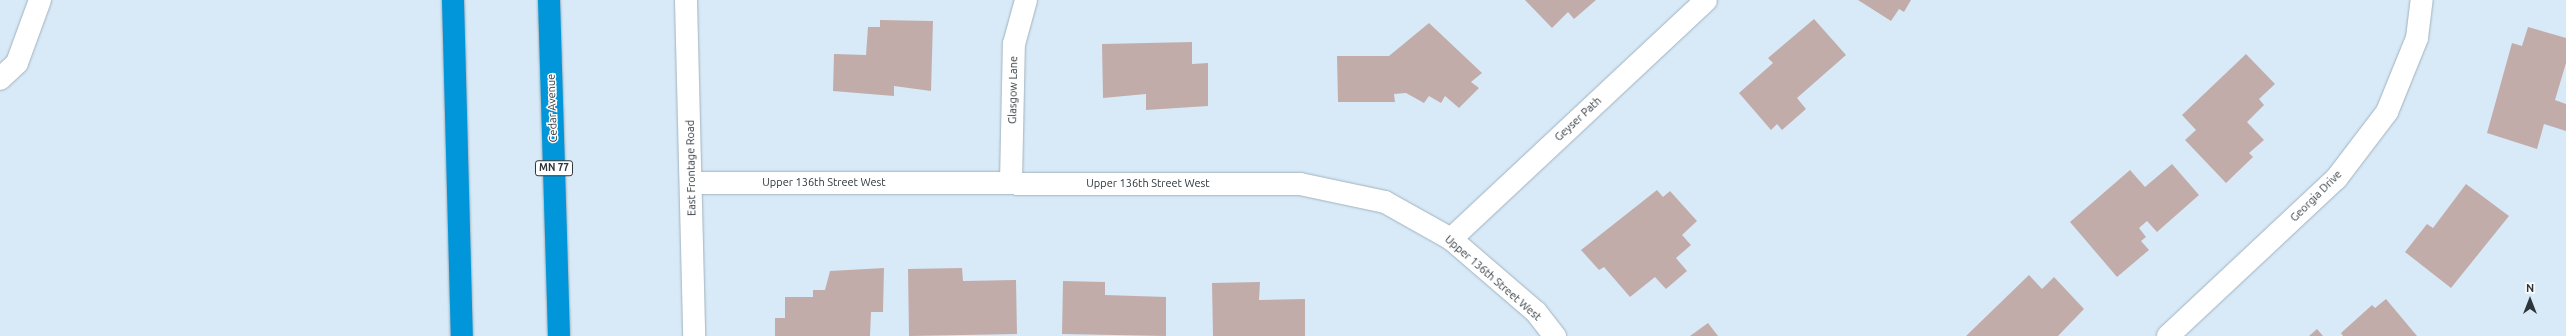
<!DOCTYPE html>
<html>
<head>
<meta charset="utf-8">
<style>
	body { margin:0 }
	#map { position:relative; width:2566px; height:336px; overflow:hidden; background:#d8eaf7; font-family:Ubuntu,sans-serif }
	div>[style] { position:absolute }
	.building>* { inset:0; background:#c2acaa }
	.roads { filter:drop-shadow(0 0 1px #a1b2be) drop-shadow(0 0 1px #a1b2be) }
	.minor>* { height:22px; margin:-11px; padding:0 11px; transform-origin:11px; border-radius:11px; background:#fff }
	.motorway>* { height:22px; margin:-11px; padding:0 11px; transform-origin:11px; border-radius:11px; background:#0196d9 }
	span { translate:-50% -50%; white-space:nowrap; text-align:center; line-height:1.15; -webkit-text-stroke:3px #fff; paint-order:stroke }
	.shield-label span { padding:1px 3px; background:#fff; border:1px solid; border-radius:3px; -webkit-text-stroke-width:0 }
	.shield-label { font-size:10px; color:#2e353a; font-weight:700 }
	.street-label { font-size:11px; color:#2e353a }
	.north { position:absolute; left:2510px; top:280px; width:40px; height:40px; -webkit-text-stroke:3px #fff; paint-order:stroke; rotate:0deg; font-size:11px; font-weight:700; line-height:16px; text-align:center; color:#2e353a }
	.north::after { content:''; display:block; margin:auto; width:14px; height:18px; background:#2e353a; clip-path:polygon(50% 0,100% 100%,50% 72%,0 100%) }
</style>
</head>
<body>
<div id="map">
	<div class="building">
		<div style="clip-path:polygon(1525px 0,1596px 0,1574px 19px,1568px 12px,1552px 28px)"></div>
		<div style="clip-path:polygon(1858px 0,1911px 0,1904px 12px,1899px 9px,1891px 21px)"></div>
		<div style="clip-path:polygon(1814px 19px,1846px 55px,1797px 98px,1806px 109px,1782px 130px,1777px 124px,1771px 130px,1739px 93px,1773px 63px,1768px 58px)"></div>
		<div style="clip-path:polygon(880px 20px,933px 21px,931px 91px,894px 86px,894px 96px,833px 91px,834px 54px,866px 55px,868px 27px,880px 27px)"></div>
		<div style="clip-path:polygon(1429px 23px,1482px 73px,1471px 82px,1479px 88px,1459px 108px,1445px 96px,1441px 103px,1429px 96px,1424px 103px,1406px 93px,1394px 94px,1395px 102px,1338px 102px,1337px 56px,1389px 56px)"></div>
		<div style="clip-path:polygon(2528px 27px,2566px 38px,2566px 63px,2555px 100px,2566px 104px,2566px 131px,2544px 124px,2537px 149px,2487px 133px,2512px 43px,2522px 46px)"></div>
		<div style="clip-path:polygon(1192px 42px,1192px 64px,1208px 63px,1208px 106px,1146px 110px,1146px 94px,1103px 98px,1102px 44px)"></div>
		<div style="clip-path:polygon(2246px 54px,2275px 84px,2259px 99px,2264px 105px,2247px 122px,2264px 140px,2249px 153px,2253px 157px,2226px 183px,2185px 140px,2196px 130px,2182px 115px)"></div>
		<div style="clip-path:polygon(2172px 164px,2199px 195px,2157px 232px,2147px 221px,2139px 228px,2146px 237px,2141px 241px,2149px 250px,2117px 277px,2070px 222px,2130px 170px,2145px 187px)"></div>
		<div style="clip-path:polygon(2466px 184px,2509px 216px,2451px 288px,2405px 252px,2427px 224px,2433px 228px)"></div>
		<div style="clip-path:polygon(1657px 190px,1663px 197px,1670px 191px,1697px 221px,1682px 235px,1691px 245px,1676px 258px,1687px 271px,1666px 289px,1655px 277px,1630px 297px,1604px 267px,1599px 270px,1581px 250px)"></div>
		<div style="clip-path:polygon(884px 268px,883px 312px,871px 312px,870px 336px,775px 336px,775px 318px,785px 318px,785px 297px,813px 297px,813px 290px,825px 290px,830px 271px)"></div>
		<div style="clip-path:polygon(962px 268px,963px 281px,1016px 280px,1017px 334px,909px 336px,908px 269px)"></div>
		<div style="clip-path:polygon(2029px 275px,2042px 289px,2054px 277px,2084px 309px,2058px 336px,1966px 336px)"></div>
		<div style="clip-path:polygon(1063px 281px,1105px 282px,1105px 295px,1166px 297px,1166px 336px,1062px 334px)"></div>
		<div style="clip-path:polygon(1260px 282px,1259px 300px,1305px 299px,1305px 336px,1213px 336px,1212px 283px)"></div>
		<div style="clip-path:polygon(2386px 299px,2417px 336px,2343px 336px,2341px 333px,2372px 305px,2375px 308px)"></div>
		<div style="clip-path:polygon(1708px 323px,1718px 336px,1690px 336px)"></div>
		<div style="clip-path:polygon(2317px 329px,2323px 336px,2309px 336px)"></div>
	</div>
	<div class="roads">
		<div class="minor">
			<div style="left:686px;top:0;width:336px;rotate:88.6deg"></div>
			<div style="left:0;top:79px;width:23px;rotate:-43deg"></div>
			<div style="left:17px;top:63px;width:67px;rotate:-69.9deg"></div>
			<div style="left:1011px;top:182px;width:138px;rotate:-88.8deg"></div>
			<div style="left:1014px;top:44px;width:46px;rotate:-74.7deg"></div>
			<div style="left:691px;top:183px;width:609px;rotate:0.09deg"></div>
			<div style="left:1300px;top:184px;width:87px;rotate:12deg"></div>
			<div style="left:1385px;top:202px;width:76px;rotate:29.3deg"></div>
			<div style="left:1451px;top:239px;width:112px;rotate:40.7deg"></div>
			<div style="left:1536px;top:312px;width:31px;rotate:52deg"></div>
			<div style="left:1451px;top:239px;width:349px;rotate:-43.1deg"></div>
			<div style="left:2168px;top:336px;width:230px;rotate:-43.1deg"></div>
			<div style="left:2336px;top:179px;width:84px;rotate:-52.7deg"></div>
			<div style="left:2387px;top:112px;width:80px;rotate:-67.9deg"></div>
			<div style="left:2417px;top:38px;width:38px;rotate:-83deg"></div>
		</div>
		<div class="motorway">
			<div style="left:453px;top:0;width:336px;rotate:88.5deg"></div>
			<div style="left:549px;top:0;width:336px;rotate:88.3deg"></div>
		</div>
	</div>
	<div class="shield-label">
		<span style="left:554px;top:168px">MN 77</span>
	</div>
	<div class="street-label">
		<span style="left:1013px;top:90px;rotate:-89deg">Glasgow Lane</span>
		<span style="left:552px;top:108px;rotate:-92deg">Cedar Avenue</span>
		<span style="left:1578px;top:119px;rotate:-43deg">Geyser Path</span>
		<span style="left:691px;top:168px;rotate:-91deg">East Frontage Road</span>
		<span style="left:824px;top:182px">Upper 136th Street West</span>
		<span style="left:1148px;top:183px">Upper 136th Street West</span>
		<span style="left:2316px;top:196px;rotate:-45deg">Georgia Drive</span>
		<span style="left:1493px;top:278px;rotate:41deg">Upper 136th Street West</span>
	</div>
	<div class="north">N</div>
</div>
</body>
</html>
